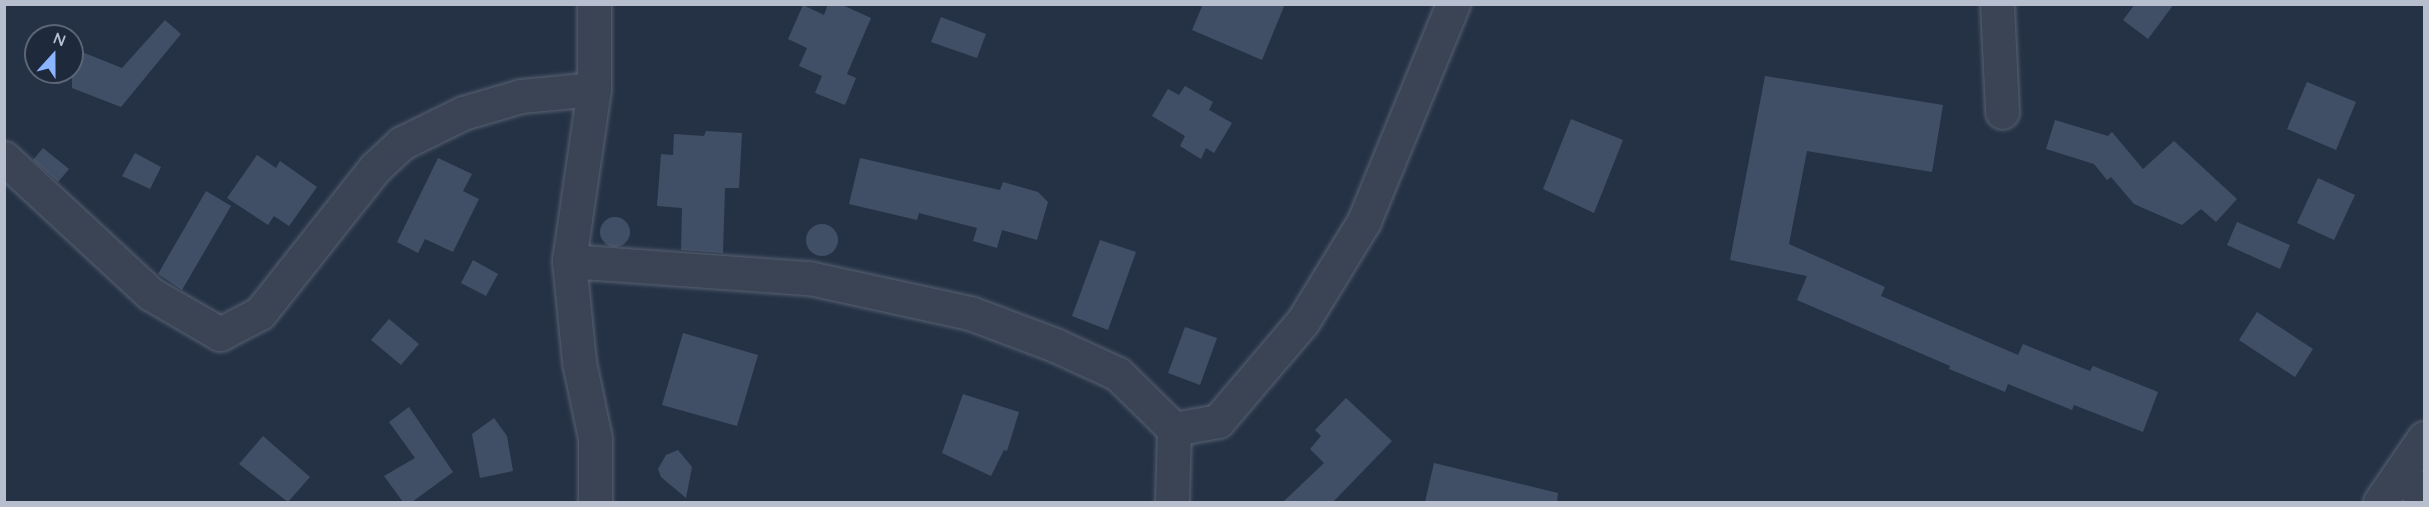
<!DOCTYPE html>
<html>
<head>
<meta charset="utf-8">
<style>
	body { margin:0 }
	#map { position:relative; width:2429px; height:507px; overflow:hidden; background:#253246; font-family:Quicksand,sans-serif }
	div>[style] { position:absolute }
	.building>* { inset:0; background:#414f66 }
	.round { border-radius:50% }
	.roads { filter:drop-shadow(0 0 2px #586272) drop-shadow(0 0 2px #586272) }
	.minor>* { height:33px; margin:-16.5px; padding:0 16.5px; transform-origin:16.5px; border-radius:16.5px; background:#3a4455 }
	span { translate:-50% -50%; white-space:nowrap; text-align:center; line-height:1.15; -webkit-text-stroke:4.5px #1e293b; paint-order:stroke }
	.frame { position:absolute; inset:0; border:6px solid #b7bfce; pointer-events:none }
	.north { position:absolute; left:24px; top:24px; width:60px; height:60px; box-sizing:border-box; background:#1e293b; border:2px solid #5b6576; border-radius:50%; rotate:21deg; font-size:16px; font-weight:700; line-height:24px; text-align:center; color:#b7bfce }
	.north::after { content:''; display:block; margin:auto; width:21px; height:27px; background:#8cb5ff; clip-path:polygon(50% 0,100% 100%,50% 72%,0 100%) }
</style>
</head>
<body>
<div id="map">
	<div class="building">
		<div style="clip-path:polygon(828px 4px,840px 4px,871px 18px,847px 74px,856px 78px,845px 105px,815px 93px,822px 76px,799px 66px,807px 48px,788px 39px,803px 5px,824px 15px)"></div>
		<div style="clip-path:polygon(1203px 4px,1285px 4px,1262px 60px,1192px 30px)"></div>
		<div style="clip-path:polygon(2135px 4px,2174px 4px,2148px 39px,2123px 20px)"></div>
		<div style="clip-path:polygon(941px 17px,986px 34px,977px 58px,931px 42px)"></div>
		<div style="clip-path:polygon(165px 20px,181px 34px,121px 107px,72px 88px,72px 48px,122px 68px)"></div>
		<div style="clip-path:polygon(1765px 76px,1943px 105px,1932px 172px,1807px 151px,1789px 244px,1885px 287px,1881px 296px,2018px 355px,2023px 344px,2090px 371px,2093px 366px,2158px 392px,2143px 432px,2074px 405px,2072px 410px,2008px 384px,2005px 392px,1949px 369px,1950px 366px,1797px 300px,1807px 276px,1730px 260px)"></div>
		<div style="clip-path:polygon(2307px 82px,2356px 102px,2336px 150px,2287px 129px)"></div>
		<div style="clip-path:polygon(1185px 86px,1213px 102px,1209px 110px,1232px 123px,1214px 153px,1206px 148px,1201px 159px,1180px 146px,1185px 136px,1152px 116px,1168px 89px,1179px 95px)"></div>
		<div style="clip-path:polygon(1571px 119px,1623px 140px,1594px 213px,1543px 189px)"></div>
		<div style="clip-path:polygon(2055px 120px,2108px 136px,2112px 132px,2143px 169px,2174px 141px,2237px 199px,2216px 222px,2201px 209px,2182px 225px,2134px 204px,2111px 177px,2107px 180px,2094px 164px,2046px 149px)"></div>
		<div style="clip-path:polygon(706px 131px,742px 133px,739px 188px,725px 188px,723px 253px,681px 250px,682px 208px,657px 206px,661px 154px,673px 155px,674px 134px,704px 136px)"></div>
		<div style="clip-path:polygon(43px 148px,69px 169px,58px 182px,33px 160px)"></div>
		<div style="clip-path:polygon(135px 153px,161px 167px,150px 189px,122px 176px)"></div>
		<div style="clip-path:polygon(257px 155px,276px 168px,280px 161px,317px 187px,289px 226px,274px 216px,268px 225px,227px 198px)"></div>
		<div style="clip-path:polygon(438px 158px,472px 174px,463px 191px,479px 199px,453px 252px,425px 239px,418px 253px,397px 242px)"></div>
		<div style="clip-path:polygon(860px 158px,1000px 190px,1003px 182px,1038px 192px,1048px 202px,1037px 240px,1002px 230px,997px 248px,973px 241px,977px 228px,919px 213px,917px 220px,849px 204px)"></div>
		<div style="clip-path:polygon(2318px 178px,2355px 195px,2334px 240px,2297px 223px)"></div>
		<div style="clip-path:polygon(206px 191px,231px 206px,182px 290px,158px 274px)"></div>
		<div class="round" style="left:600px;top:217px;width:30px;height:30px"></div>
		<div style="clip-path:polygon(2237px 222px,2290px 245px,2280px 269px,2227px 245px)"></div>
		<div class="round" style="left:806px;top:224px;width:32px;height:32px"></div>
		<div style="clip-path:polygon(1100px 240px,1136px 252px,1108px 330px,1072px 316px)"></div>
		<div style="clip-path:polygon(473px 260px,498px 274px,486px 296px,461px 283px)"></div>
		<div style="clip-path:polygon(2257px 312px,2313px 349px,2295px 377px,2239px 340px)"></div>
		<div style="clip-path:polygon(389px 319px,419px 344px,401px 365px,371px 340px)"></div>
		<div style="clip-path:polygon(1185px 327px,1217px 338px,1200px 385px,1168px 373px)"></div>
		<div style="clip-path:polygon(683px 333px,758px 355px,737px 426px,662px 405px)"></div>
		<div style="clip-path:polygon(963px 394px,1019px 412px,1007px 451px,1004px 450px,991px 476px,942px 453px)"></div>
		<div style="clip-path:polygon(1346px 398px,1392px 441px,1333px 502px,1283px 502px,1324px 463px,1310px 449px,1321px 436px,1315px 430px)"></div>
		<div style="clip-path:polygon(409px 407px,453px 472px,412px 502px,403px 502px,384px 476px,415px 458px,389px 422px)"></div>
		<div style="clip-path:polygon(494px 418px,507px 436px,513px 471px,480px 478px,472px 434px)"></div>
		<div style="clip-path:polygon(263px 436px,310px 477px,288px 502px,239px 464px)"></div>
		<div style="clip-path:polygon(678px 450px,692px 467px,686px 498px,661px 477px,658px 469px,666px 455px)"></div>
		<div style="clip-path:polygon(1434px 463px,1558px 493px,1557px 502px,1425px 502px)"></div>
	</div>
	<div class="roads">
		<div class="minor">
			<div style="left:594px;top:4px;width:85px;rotate:90deg"></div>
			<div style="left:594px;top:89px;width:174px;rotate:98.3deg"></div>
			<div style="left:569px;top:261px;width:101px;rotate:84.3deg"></div>
			<div style="left:579px;top:362px;width:78px;rotate:78.1deg"></div>
			<div style="left:595px;top:438px;width:64px;rotate:90deg"></div>
			<div style="left:1997px;top:4px;width:108px;rotate:87.3deg"></div>
			<div style="left:4px;top:158px;width:200px;rotate:42.8deg"></div>
			<div style="left:151px;top:294px;width:80px;rotate:30.1deg"></div>
			<div style="left:220px;top:334px;width:45px;rotate:-27.7deg"></div>
			<div style="left:260px;top:313px;width:185px;rotate:-51.6deg"></div>
			<div style="left:375px;top:168px;width:37px;rotate:-43deg"></div>
			<div style="left:402px;top:143px;width:68px;rotate:-26.2deg"></div>
			<div style="left:463px;top:113px;width:60px;rotate:-16.3deg"></div>
			<div style="left:521px;top:96px;width:73px;rotate:-5.5deg"></div>
			<div style="left:569px;top:261px;width:241px;rotate:4.1deg"></div>
			<div style="left:809px;top:278px;width:165px;rotate:12.3deg"></div>
			<div style="left:970px;top:313px;width:91px;rotate:20.6deg"></div>
			<div style="left:1055px;top:345px;width:69px;rotate:24.7deg"></div>
			<div style="left:1118px;top:374px;width:78px;rotate:44.5deg"></div>
			<div style="left:1174px;top:429px;width:73px;rotate:91.6deg"></div>
			<div style="left:1174px;top:429px;width:45px;rotate:-10.3deg"></div>
			<div style="left:1218px;top:421px;width:131px;rotate:-49.6deg"></div>
			<div style="left:1303px;top:321px;width:117px;rotate:-58.6deg"></div>
			<div style="left:1364px;top:221px;width:235px;rotate:-67.7deg"></div>
			<div style="left:2401px;top:472px;width:35px;rotate:49deg"></div>
			<div style="left:2380px;top:502px;width:78px;rotate:-55.5deg"></div>
		</div>
	</div>
	<div class="frame"></div>
	<div class="north">N</div>
</div>
</body>
</html>
